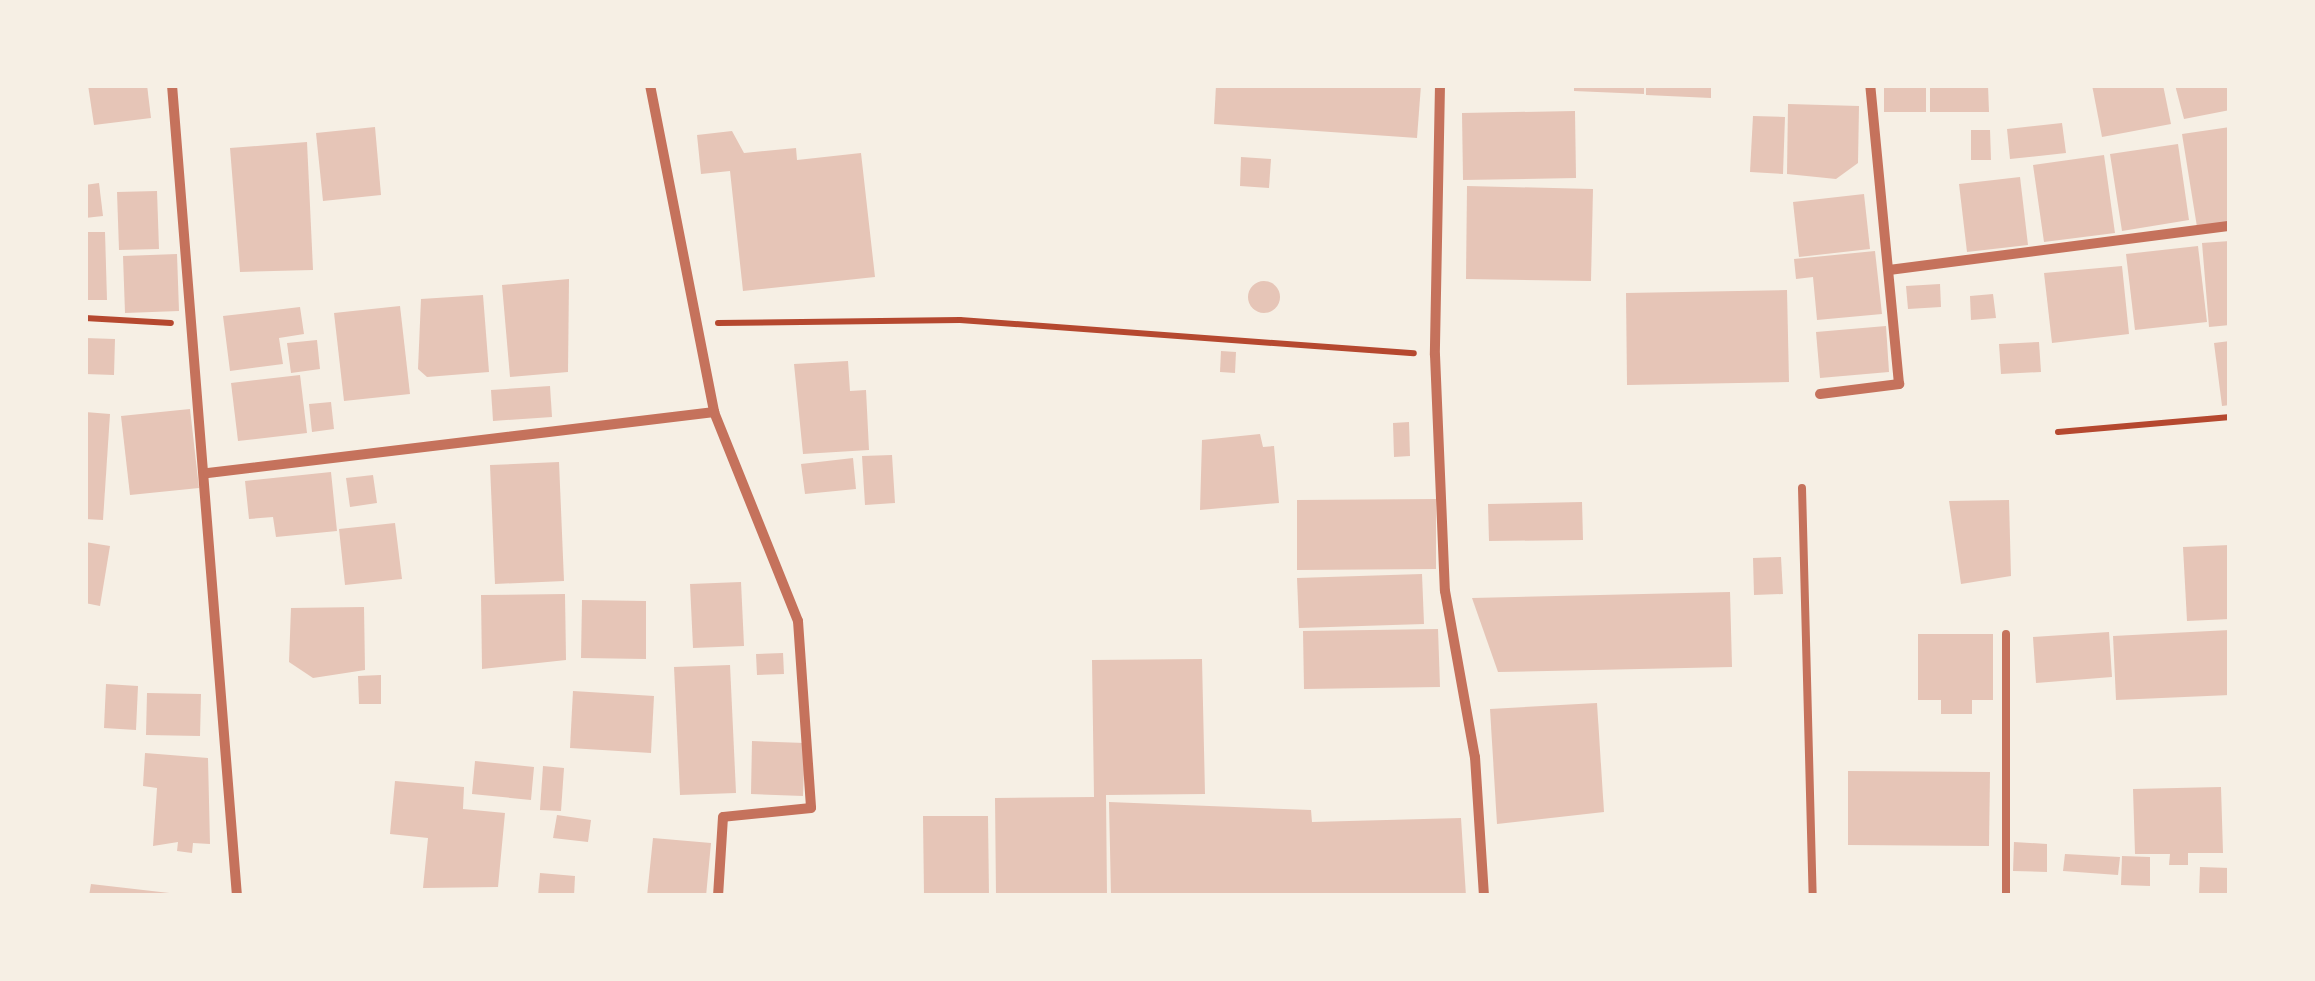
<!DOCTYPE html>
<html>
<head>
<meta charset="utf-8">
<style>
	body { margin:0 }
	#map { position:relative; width:2315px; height:981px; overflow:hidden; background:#f6efe4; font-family:"Roboto Serif",serif }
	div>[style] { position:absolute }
	.building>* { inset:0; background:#e6c5b7 }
	.round { border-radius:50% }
	.path>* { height:6px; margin:-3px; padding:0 3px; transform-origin:3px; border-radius:3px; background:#b5482f }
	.service>* { height:8px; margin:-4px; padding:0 4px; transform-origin:4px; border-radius:4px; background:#c5725c }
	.minor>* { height:10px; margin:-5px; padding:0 5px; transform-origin:5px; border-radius:5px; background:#c5725c }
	span { translate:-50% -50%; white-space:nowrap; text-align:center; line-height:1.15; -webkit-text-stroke:8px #f6efe4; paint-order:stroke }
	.frame { position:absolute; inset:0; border:88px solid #f6efe4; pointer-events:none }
</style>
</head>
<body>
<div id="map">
	<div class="building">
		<div style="clip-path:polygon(88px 85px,147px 85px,151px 118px,94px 125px)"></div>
		<div style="clip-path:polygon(1216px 85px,1421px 85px,1417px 138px,1214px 124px)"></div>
		<div style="clip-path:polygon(1574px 85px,1644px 85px,1644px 94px,1574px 91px)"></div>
		<div style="clip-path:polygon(1646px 85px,1711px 85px,1711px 98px,1646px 95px)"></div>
		<div style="clip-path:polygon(1884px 85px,1926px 85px,1926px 112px,1884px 112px)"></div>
		<div style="clip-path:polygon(1930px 85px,1988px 85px,1989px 112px,1930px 112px)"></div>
		<div style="clip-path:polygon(2092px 85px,2163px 85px,2171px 124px,2102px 137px)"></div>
		<div style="clip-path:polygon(2175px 85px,2230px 85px,2230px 110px,2184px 119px)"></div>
		<div style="clip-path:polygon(1788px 104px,1859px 106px,1858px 163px,1836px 179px,1787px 174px)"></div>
		<div style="clip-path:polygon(1575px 111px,1576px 178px,1463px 180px,1462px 113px)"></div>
		<div style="clip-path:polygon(1753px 116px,1785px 117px,1783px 174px,1750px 172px)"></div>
		<div style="clip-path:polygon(2062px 123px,2066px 153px,2010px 159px,2007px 129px)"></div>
		<div style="clip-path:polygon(375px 127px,381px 195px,323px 201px,316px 133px)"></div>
		<div style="clip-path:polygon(2230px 127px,2230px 222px,2197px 227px,2182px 134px)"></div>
		<div style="clip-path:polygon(1971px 130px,1990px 130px,1991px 160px,1971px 160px)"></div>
		<div style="clip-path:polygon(732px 131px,744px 153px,796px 148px,797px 160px,861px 153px,875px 277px,743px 291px,730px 171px,701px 174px,697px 135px)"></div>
		<div style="clip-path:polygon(307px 142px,313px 270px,240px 272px,230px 148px)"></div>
		<div style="clip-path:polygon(2178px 144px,2189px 220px,2122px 231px,2110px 154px)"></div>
		<div style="clip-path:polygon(2104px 155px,2115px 233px,2044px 242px,2033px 165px)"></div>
		<div style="clip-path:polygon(1241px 157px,1271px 159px,1269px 188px,1240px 186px)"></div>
		<div style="clip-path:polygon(2020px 177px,2028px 245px,1967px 252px,1959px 184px)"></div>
		<div style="clip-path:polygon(99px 183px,103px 216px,85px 218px,85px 185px)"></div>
		<div style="clip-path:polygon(1467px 186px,1593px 189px,1591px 281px,1466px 279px)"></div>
		<div style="clip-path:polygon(157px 191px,159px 249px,119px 250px,117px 192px)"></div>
		<div style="clip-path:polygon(1864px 194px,1870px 249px,1799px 257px,1793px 202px)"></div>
		<div style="clip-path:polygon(85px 232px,105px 232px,107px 300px,85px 300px)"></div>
		<div style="clip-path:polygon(2230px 241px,2230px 325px,2209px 327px,2202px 243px)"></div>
		<div style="clip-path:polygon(2198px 246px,2207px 322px,2135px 330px,2126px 254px)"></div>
		<div style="clip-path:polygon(1875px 251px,1882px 314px,1817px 320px,1813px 277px,1796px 279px,1794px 259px)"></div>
		<div style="clip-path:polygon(177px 254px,179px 311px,125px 313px,123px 256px)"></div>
		<div style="clip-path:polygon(2122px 266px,2129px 334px,2052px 343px,2044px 273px)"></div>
		<div style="clip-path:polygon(569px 279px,568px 372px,510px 377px,502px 285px)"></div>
		<div class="round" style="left:1248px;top:281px;width:32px;height:32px"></div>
		<div style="clip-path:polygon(1940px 284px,1941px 307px,1908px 309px,1906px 286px)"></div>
		<div style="clip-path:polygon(1787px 290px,1789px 382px,1627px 385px,1626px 293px)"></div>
		<div style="clip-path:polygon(1993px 294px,1996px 318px,1971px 320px,1970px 296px)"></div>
		<div style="clip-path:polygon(483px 295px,489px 372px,427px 377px,418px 369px,421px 299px)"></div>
		<div style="clip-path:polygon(400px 306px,410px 394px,344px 401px,334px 313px)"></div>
		<div style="clip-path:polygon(300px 307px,304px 334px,279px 338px,283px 364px,230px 371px,223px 316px)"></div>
		<div style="clip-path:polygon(1886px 326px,1889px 372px,1820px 378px,1816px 332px)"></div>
		<div style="clip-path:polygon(85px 338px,115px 339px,114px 375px,85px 374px)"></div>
		<div style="clip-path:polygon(317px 340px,320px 369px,291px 373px,287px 343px)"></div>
		<div style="clip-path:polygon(2230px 341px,2230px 405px,2222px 406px,2214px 343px)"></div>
		<div style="clip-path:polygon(2039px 342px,2041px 372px,2001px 374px,1999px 344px)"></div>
		<div style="clip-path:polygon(1221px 351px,1236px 352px,1235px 373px,1220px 372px)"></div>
		<div style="clip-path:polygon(848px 361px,850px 391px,866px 390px,869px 450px,803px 454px,794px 364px)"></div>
		<div style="clip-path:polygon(300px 375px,307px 433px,238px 441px,231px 383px)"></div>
		<div style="clip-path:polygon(550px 386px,552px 417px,493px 421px,491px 390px)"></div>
		<div style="clip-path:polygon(331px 402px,334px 429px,312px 432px,309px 404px)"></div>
		<div style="clip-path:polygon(190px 409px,199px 488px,130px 495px,121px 416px)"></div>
		<div style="clip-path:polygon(85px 412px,110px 414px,103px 520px,85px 519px)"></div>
		<div style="clip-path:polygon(1409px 422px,1410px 456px,1394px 457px,1393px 423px)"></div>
		<div style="clip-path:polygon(1260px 434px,1263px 447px,1274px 446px,1279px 503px,1200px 510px,1202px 440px)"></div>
		<div style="clip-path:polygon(892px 455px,895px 503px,865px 505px,862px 456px)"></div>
		<div style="clip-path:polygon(853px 458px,856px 489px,805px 494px,801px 464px)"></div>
		<div style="clip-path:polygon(559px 462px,564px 581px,495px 584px,490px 465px)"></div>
		<div style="clip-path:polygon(331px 472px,337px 531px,276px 537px,273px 517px,249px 519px,245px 481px)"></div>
		<div style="clip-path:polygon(373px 475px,377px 503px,350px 507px,346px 478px)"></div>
		<div style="clip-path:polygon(1436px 499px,1436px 569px,1297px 570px,1297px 500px)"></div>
		<div style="clip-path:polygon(2009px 500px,2011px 576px,1961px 584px,1949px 501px)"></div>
		<div style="clip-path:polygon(1582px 502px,1583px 540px,1489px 541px,1488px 504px)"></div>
		<div style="clip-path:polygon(395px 523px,402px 579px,345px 585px,339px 529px)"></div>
		<div style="clip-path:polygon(85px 542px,110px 546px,100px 606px,85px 603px)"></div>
		<div style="clip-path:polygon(2230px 545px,2230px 619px,2187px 621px,2183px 547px)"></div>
		<div style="clip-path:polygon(1781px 557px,1783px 594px,1754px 595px,1753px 558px)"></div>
		<div style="clip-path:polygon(1422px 574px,1424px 624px,1299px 628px,1297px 578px)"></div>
		<div style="clip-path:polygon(741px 582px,744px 646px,693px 648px,690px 584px)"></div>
		<div style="clip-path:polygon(1730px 592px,1732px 667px,1498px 672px,1472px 598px)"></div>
		<div style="clip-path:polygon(565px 594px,566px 660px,482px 669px,481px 595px)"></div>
		<div style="clip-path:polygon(582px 600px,646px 601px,646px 659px,581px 658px)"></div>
		<div style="clip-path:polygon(364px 607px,365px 670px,313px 678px,289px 662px,291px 608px)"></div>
		<div style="clip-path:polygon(1438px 629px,1440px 687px,1304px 689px,1303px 631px)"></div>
		<div style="clip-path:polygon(2230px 630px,2230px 695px,2116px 700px,2113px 636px)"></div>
		<div style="clip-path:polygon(2109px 632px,2112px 677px,2036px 683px,2033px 637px)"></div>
		<div style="clip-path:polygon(1918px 634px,1993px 634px,1993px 700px,1972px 700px,1972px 714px,1941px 714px,1941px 700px,1918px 700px)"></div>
		<div style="clip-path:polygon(783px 653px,784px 674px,757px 675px,756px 654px)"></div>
		<div style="clip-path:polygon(1202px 659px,1205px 794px,1106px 795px,1107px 896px,996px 896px,995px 798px,1094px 797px,1092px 660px)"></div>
		<div style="clip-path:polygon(730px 665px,736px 793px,680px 795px,674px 667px)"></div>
		<div style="clip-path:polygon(381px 675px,381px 704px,359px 704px,358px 676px)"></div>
		<div style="clip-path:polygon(106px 684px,138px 686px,136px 730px,104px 728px)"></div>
		<div style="clip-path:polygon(573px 691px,654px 696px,651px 753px,570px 748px)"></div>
		<div style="clip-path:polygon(147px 693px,201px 694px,200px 736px,146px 735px)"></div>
		<div style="clip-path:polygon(1597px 703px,1604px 812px,1497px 824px,1490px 709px)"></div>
		<div style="clip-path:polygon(752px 741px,805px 743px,803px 796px,751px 794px)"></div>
		<div style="clip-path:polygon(145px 753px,208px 758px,210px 844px,193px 843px,192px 853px,177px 851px,178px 842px,153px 846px,157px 788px,143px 786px)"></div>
		<div style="clip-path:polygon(475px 761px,534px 767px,531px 800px,472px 794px)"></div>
		<div style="clip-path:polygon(543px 766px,564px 768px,561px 811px,540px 810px)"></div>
		<div style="clip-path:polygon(1848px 771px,1990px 772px,1989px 846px,1848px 845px)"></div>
		<div style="clip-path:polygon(395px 781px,464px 787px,463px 809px,505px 813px,498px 887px,423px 888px,428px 838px,390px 834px)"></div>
		<div style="clip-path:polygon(2221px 787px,2223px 853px,2188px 853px,2188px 865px,2169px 865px,2170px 854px,2135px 854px,2133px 789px)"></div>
		<div style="clip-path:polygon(1109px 802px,1311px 810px,1312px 822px,1461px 818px,1466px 896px,1111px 896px)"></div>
		<div style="clip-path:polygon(557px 815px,591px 820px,588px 842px,553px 838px)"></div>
		<div style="clip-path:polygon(923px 816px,988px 816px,989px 896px,924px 896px)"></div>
		<div style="clip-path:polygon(653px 838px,711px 843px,706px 896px,647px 896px)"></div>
		<div style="clip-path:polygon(2014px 842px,2047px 844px,2047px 872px,2013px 871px)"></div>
		<div style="clip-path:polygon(2065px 854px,2120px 857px,2118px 875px,2063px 871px)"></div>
		<div style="clip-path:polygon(2122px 856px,2150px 857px,2150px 886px,2121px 885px)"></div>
		<div style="clip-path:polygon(2200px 867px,2230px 868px,2230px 896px,2199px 896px)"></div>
		<div style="clip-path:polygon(540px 873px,575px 876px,574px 896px,538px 896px)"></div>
		<div style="clip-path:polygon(91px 884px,178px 894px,177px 896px,89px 896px)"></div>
	</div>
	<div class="path">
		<div style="left:85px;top:318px;width:86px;rotate:3.3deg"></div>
		<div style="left:718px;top:323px;width:242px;rotate:-0.7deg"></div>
		<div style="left:960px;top:320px;width:455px;rotate:4.2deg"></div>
		<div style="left:2058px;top:432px;width:173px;rotate:-5deg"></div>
	</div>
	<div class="service">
		<div style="left:1802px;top:488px;width:408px;rotate:88.5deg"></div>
		<div style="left:2006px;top:896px;width:262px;rotate:-90deg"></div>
	</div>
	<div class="minor">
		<div style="left:172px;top:85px;width:814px;rotate:85.42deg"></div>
		<div style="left:650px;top:85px;width:333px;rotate:78.9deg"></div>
		<div style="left:714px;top:412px;width:225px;rotate:68.1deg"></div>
		<div style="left:798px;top:621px;width:187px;rotate:86deg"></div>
		<div style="left:811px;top:808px;width:88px;rotate:174.2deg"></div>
		<div style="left:723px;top:817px;width:79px;rotate:93.6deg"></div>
		<div style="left:1440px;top:85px;width:270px;rotate:91.1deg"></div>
		<div style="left:1435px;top:355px;width:236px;rotate:87.6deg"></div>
		<div style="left:1445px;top:591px;width:169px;rotate:79.8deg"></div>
		<div style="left:1475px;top:757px;width:139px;rotate:86.3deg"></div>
		<div style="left:1889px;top:270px;width:344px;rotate:-7.4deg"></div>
		<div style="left:1820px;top:394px;width:80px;rotate:-7.2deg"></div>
		<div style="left:1899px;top:384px;width:300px;rotate:-95.5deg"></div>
		<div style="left:208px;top:473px;width:510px;rotate:-6.87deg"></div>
	</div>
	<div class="frame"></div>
</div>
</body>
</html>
